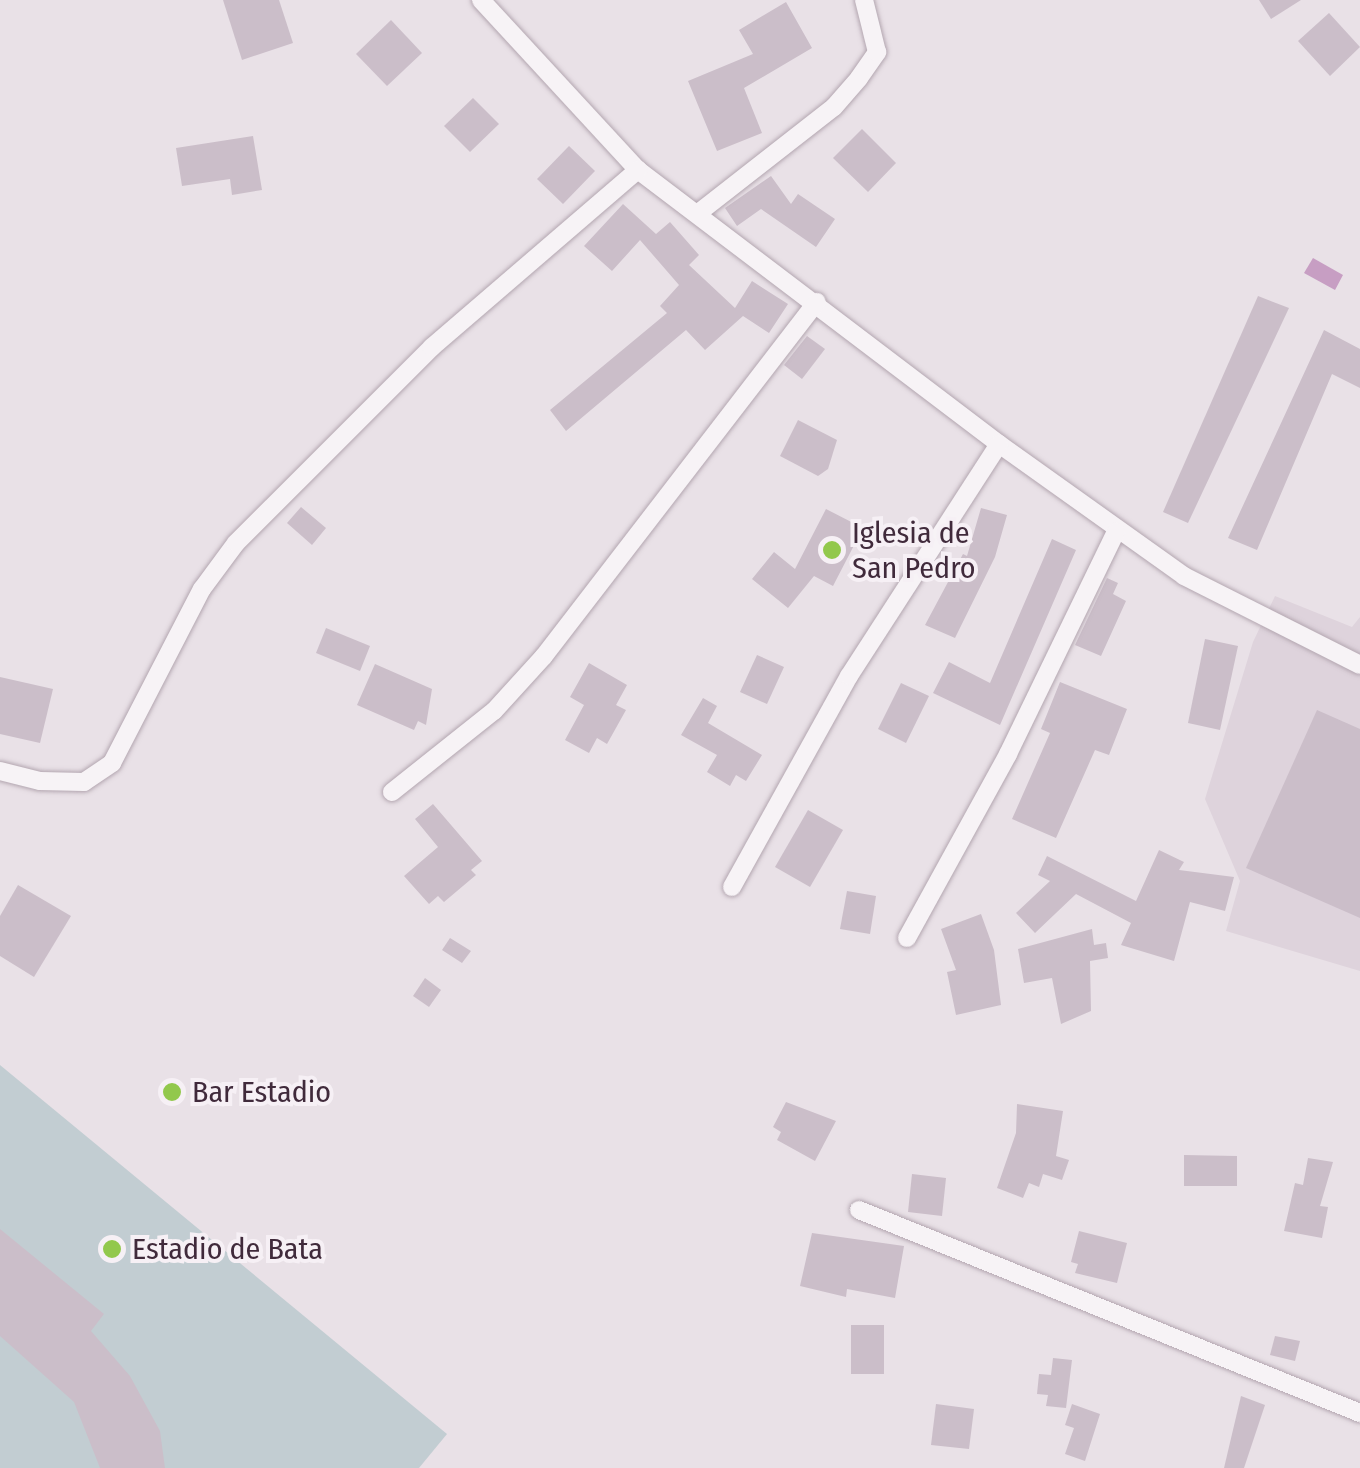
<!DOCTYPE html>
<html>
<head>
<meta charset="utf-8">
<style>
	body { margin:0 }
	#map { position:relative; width:1360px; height:1468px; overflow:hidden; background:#e9e1e7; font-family:"Fira Sans Condensed",sans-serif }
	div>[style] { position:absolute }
	.built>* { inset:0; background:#ded3dc }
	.green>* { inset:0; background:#c2cdd2 }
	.water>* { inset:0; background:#c79ec3 }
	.building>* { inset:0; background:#cbbec9 }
	.roads { filter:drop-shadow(0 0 2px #b3a6b0) drop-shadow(0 0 2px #b3a6b0) }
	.minor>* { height:18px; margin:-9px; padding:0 9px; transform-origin:9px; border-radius:9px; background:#f7f3f6 }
	.dots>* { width:28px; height:28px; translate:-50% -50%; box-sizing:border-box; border:5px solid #f6f0f5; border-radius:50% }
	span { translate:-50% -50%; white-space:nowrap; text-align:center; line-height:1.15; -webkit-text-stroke:8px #f6f0f5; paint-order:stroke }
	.poi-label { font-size:30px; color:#402a3b }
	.left { translate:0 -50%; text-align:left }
</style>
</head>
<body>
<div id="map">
	<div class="built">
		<div style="clip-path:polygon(1275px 596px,1352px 627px,1360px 617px,1360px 971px,1226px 931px,1240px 881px,1205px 799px,1253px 642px)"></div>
	</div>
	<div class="green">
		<div style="clip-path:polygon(0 1065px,447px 1434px,419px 1468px,0 1468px)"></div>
	</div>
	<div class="water">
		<div style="clip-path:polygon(1313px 258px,1343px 275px,1335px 290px,1304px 273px)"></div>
	</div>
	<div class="building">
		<div style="clip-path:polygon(223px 0,279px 0,293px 43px,242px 60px)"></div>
		<div style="clip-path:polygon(1259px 0,1301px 0,1271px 19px)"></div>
		<div style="clip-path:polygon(786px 2px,812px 48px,744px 88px,762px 133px,717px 151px,688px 81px,753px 54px,739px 30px)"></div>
		<div style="clip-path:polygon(1329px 13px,1360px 47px,1330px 76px,1298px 41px)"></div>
		<div style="clip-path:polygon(391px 20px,422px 53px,387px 86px,356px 54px)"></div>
		<div style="clip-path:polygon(473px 98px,499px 124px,470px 152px,444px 126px)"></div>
		<div style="clip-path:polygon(862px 129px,896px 163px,868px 192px,833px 158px)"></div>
		<div style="clip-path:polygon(253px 136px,262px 190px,232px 195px,230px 179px,182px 186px,176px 148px)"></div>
		<div style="clip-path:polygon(569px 146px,595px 171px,563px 204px,537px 179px)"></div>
		<div style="clip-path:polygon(771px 176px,791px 204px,798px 194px,835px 219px,816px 247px,761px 209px,737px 226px,725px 208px)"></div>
		<div style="clip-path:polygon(623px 204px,656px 234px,670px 222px,699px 255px,689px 265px,735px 308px,752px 281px,788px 304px,769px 333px,743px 316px,705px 350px,686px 330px,566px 431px,550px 410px,667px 313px,660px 306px,679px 285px,640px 240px,612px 271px,584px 246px)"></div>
		<div style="clip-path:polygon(1258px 296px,1289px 308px,1188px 523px,1163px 512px)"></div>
		<div style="clip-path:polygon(1324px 330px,1360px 349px,1360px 388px,1332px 374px,1257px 550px,1228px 538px)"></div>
		<div style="clip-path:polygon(807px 336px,825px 349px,802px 379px,784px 365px)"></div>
		<div style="clip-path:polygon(798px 420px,837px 440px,828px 469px,818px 476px,780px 456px)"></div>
		<div style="clip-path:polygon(301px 507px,326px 528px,312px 545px,287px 523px)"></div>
		<div style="clip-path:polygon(981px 508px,1007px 515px,995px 557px,955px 638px,925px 625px,963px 554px,967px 556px)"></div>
		<div style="clip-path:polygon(826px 509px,863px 528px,833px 586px,814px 576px,788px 608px,752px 579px,774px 552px,795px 569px)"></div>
		<div style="clip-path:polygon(1052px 539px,1076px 550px,1000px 725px,933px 693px,949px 662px,990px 683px)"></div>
		<div style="clip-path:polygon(1107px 578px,1118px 583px,1113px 594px,1126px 601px,1101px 656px,1075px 645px)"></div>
		<div style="clip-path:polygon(326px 628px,370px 646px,360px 671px,316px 653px)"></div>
		<div style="clip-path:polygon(1205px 639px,1238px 646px,1220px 730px,1188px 723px)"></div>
		<div style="clip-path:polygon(757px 655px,784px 667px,767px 704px,740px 692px)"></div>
		<div style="clip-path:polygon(589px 663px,627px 685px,616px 705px,626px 710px,607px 744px,597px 738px,589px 753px,565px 740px,584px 705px,570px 697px)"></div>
		<div style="clip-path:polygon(375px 664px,432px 689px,426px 725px,418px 721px,414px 730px,357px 705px)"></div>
		<div style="clip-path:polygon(0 677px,53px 689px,40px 743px,0 734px)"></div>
		<div style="clip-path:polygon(1060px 682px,1127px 709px,1109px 755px,1095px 750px,1056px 838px,1012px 819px,1050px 733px,1041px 729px)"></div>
		<div style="clip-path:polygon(901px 683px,929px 696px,906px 743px,878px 729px)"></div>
		<div style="clip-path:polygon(703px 698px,717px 706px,708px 723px,762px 755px,746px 781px,736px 775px,730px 786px,707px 772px,717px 755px,681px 735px)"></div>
		<div style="clip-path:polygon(1317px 710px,1360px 729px,1360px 918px,1246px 868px)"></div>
		<div style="clip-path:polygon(433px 804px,482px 861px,471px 870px,476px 875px,444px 902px,438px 896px,429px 904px,404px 876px,438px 847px,415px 819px)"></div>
		<div style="clip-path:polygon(808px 810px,843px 830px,810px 887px,775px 867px)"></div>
		<div style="clip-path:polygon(1159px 850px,1184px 862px,1179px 870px,1234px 877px,1225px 911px,1190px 902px,1174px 961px,1121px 945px,1131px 923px,1076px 894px,1035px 933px,1016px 913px,1050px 881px,1038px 875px,1047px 856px,1136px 901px)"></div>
		<div style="clip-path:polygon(18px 885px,71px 916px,34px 977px,0 956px,0 916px)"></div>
		<div style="clip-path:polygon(847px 891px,876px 896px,870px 934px,840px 929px)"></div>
		<div style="clip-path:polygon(981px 914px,994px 950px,1001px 1005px,956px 1015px,947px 972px,956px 970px,941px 929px)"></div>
		<div style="clip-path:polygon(1092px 929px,1094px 945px,1106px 943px,1108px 958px,1090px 961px,1091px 1011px,1061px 1024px,1052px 978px,1024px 983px,1018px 949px)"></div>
		<div style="clip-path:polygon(450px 938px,471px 951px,462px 963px,442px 950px)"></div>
		<div style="clip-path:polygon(425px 978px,441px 990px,429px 1007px,413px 996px)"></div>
		<div style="clip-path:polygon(786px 1102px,836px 1121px,815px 1161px,777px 1140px,781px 1132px,773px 1127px)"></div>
		<div style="clip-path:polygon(1017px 1104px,1063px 1111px,1056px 1156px,1069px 1160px,1062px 1180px,1043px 1174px,1039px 1187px,1029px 1183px,1023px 1198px,997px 1188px,1016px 1133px)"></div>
		<div style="clip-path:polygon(1184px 1155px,1237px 1156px,1237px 1186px,1184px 1186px)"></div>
		<div style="clip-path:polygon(1308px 1158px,1333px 1162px,1320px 1206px,1328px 1207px,1322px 1238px,1284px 1231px,1295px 1183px,1303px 1185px)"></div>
		<div style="clip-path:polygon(912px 1174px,946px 1178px,942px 1216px,908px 1212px)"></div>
		<div style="clip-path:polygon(0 1229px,104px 1314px,91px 1331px,130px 1376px,160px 1431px,165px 1468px,100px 1468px,74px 1402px,0 1336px)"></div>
		<div style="clip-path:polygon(1079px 1231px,1127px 1243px,1117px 1283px,1075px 1273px,1078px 1264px,1071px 1262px)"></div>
		<div style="clip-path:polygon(812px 1233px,904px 1246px,895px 1298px,847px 1289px,846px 1297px,800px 1286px)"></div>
		<div style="clip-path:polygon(851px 1325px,884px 1325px,884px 1374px,851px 1374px)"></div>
		<div style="clip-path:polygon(1275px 1336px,1300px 1341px,1295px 1361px,1270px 1355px)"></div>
		<div style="clip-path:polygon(1053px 1358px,1072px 1360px,1066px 1408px,1046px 1406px,1048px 1395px,1037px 1394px,1039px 1374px,1051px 1375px)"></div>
		<div style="clip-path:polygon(1241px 1396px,1265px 1405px,1244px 1468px,1224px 1468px)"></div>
		<div style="clip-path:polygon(936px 1404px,974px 1409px,969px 1449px,931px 1445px)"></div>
		<div style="clip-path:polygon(1072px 1404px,1100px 1414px,1085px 1461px,1065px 1454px,1074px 1428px,1065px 1425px)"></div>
	</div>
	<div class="roads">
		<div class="minor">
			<div style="left:481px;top:0;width:231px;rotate:47.3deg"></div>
			<div style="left:638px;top:170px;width:453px;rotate:37.2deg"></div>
			<div style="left:999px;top:444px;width:227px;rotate:35.5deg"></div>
			<div style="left:1184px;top:576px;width:197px;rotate:26.8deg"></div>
			<div style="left:697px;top:214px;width:174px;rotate:-38deg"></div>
			<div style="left:834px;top:107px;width:38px;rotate:-49deg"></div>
			<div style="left:859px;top:78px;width:32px;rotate:-55deg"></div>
			<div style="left:877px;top:52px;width:54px;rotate:-104deg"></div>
			<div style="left:0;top:771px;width:41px;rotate:14deg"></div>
			<div style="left:40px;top:781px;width:44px;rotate:1.3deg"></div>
			<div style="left:84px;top:782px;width:34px;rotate:-34deg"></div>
			<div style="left:112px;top:763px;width:196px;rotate:-62.7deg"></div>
			<div style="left:202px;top:589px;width:57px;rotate:-53.5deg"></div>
			<div style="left:236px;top:543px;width:277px;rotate:-45deg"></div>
			<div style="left:432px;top:347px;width:272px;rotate:-40.7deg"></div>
			<div style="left:392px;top:792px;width:130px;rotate:-38.5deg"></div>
			<div style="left:494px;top:711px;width:74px;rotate:-47.7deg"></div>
			<div style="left:544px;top:656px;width:447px;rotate:-52.4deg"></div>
			<div style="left:732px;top:887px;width:241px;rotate:-61deg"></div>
			<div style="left:849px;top:676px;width:276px;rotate:-57.1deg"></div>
			<div style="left:907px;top:938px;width:210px;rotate:-61.2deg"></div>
			<div style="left:1008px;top:754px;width:247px;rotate:-64.1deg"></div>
			<div style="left:859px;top:1210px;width:541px;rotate:22.06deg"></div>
		</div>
	</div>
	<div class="dots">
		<div style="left:832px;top:550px;background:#92c84c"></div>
		<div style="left:172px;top:1092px;background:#92c84c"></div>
		<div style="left:112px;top:1249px;background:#92c84c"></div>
	</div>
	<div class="poi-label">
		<span class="left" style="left:852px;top:550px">Iglesia de<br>San Pedro</span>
		<span class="left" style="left:192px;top:1092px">Bar Estadio</span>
		<span class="left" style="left:132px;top:1249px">Estadio de Bata</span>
	</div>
</div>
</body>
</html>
